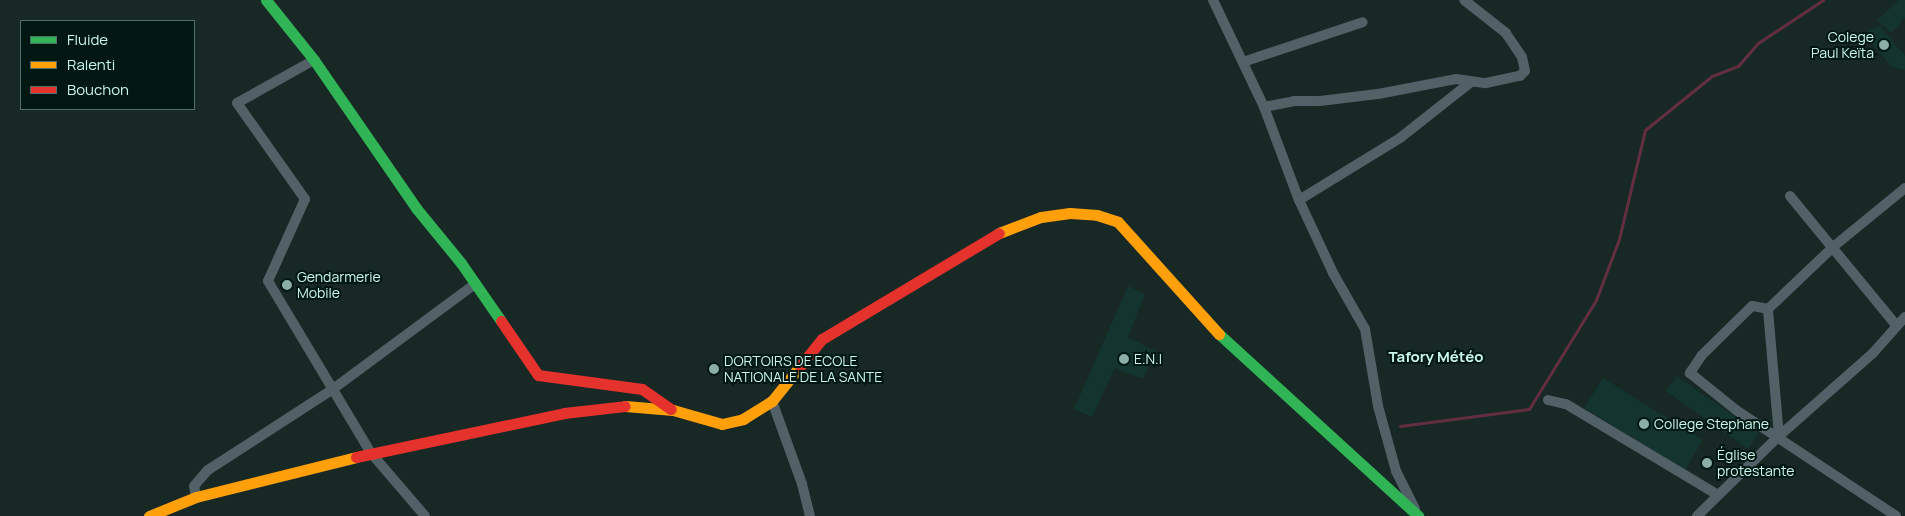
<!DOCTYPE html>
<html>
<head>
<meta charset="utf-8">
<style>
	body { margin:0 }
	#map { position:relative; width:1905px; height:516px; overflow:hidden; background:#172825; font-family:Manrope,sans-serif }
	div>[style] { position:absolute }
	.built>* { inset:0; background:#13342f }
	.stream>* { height:3px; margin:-1.5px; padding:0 1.5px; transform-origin:1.5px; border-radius:1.5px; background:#632f40 }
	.street>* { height:10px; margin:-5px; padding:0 5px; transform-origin:5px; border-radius:5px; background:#526067 }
	.fast>* { height:11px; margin:-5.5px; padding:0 5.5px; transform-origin:5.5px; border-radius:5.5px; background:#30b455 }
	.slow>* { height:11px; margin:-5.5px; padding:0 5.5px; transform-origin:5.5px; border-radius:5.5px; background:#ff9f0a }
	.jam>* { height:11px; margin:-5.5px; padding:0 5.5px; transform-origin:5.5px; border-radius:5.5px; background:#e5322d }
	.dots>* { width:14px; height:14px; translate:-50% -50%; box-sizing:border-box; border:2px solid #001712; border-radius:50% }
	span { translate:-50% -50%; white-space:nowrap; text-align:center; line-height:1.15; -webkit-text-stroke:4px #001712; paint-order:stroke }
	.poi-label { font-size:14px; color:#c9f6ed }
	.right { translate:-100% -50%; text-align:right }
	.left { translate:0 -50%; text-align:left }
	.neighbourhood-label { font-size:15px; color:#c9f6ed; font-weight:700 }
	.legend { position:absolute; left:20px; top:20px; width:175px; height:90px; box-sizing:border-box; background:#001712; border:1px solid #50706a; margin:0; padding:6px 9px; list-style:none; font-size:15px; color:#c9f6ed }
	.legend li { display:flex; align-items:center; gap:10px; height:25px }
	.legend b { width:25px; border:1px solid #50706a }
</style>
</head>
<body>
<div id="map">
	<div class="built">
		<div style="clip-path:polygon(1899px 0,1905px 0,1905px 18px,1891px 33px,1877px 20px)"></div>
		<div style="clip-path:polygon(1879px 25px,1905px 56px,1905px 70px,1892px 67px,1864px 34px)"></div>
		<div style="clip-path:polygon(1128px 286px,1145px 294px,1128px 337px,1155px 351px,1143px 379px,1115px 368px,1092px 417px,1074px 409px)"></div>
		<div style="clip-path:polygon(1677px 376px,1759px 433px,1748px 449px,1666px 391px)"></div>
		<div style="clip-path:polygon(1603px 378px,1703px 440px,1685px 470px,1584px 408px)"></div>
	</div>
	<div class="stream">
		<div style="left:1400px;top:426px;width:130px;rotate:-7.5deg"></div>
		<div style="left:1529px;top:409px;width:128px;rotate:-58.4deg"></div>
		<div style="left:1596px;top:300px;width:65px;rotate:-69.3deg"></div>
		<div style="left:1619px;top:239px;width:112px;rotate:-76.6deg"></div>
		<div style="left:1645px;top:130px;width:86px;rotate:-38.9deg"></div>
		<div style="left:1712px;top:76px;width:28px;rotate:-21deg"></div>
		<div style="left:1738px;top:66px;width:30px;rotate:-49deg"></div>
		<div style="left:1758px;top:43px;width:78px;rotate:-33.5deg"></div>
	</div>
	<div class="street">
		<div style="left:1213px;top:0;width:119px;rotate:64.5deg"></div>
		<div style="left:1264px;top:107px;width:99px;rotate:69.4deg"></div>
		<div style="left:1299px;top:200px;width:81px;rotate:65deg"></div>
		<div style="left:1333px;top:273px;width:64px;rotate:60.3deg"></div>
		<div style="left:1365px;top:329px;width:78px;rotate:80.4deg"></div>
		<div style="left:1378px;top:406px;width:67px;rotate:74.5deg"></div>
		<div style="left:1396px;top:471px;width:42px;rotate:63.4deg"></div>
		<div style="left:314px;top:60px;width:88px;rotate:150.8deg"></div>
		<div style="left:237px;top:103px;width:118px;rotate:54.7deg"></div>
		<div style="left:305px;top:199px;width:90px;rotate:114.3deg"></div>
		<div style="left:268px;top:281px;width:200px;rotate:59.1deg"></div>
		<div style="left:371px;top:453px;width:83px;rotate:49.4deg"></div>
		<div style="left:1243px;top:62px;width:126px;rotate:-18.4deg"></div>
		<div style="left:1264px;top:107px;width:31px;rotate:-11deg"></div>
		<div style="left:1294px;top:101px;width:26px"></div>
		<div style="left:1320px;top:101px;width:58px;rotate:-6.9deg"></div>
		<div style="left:1378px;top:94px;width:79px;rotate:-10.9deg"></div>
		<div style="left:1456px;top:79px;width:30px;rotate:8deg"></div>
		<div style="left:1486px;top:83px;width:35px;rotate:-12deg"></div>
		<div style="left:1520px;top:76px;width:7px;rotate:-45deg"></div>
		<div style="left:1525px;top:71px;width:14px;rotate:-102deg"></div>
		<div style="left:1522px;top:57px;width:29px;rotate:-124deg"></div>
		<div style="left:1506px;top:33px;width:53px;rotate:-141.8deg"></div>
		<div style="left:1790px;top:196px;width:167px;rotate:50.6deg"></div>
		<div style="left:1299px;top:200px;width:119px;rotate:-31.5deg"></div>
		<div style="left:1400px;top:138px;width:90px;rotate:-38.3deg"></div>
		<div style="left:1768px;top:309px;width:16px;rotate:-169deg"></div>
		<div style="left:1752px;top:306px;width:70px;rotate:135.6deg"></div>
		<div style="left:1702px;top:355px;width:22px;rotate:124deg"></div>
		<div style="left:1690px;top:373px;width:59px;rotate:38.8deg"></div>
		<div style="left:1736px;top:410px;width:192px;rotate:33.5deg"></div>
		<div style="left:1548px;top:400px;width:18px;rotate:13deg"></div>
		<div style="left:1566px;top:404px;width:177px;rotate:30.9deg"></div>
		<div style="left:772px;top:401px;width:88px;rotate:70.1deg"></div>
		<div style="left:802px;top:484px;width:33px;rotate:76deg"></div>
		<div style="left:1779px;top:436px;width:127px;rotate:-95deg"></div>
		<div style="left:1768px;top:309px;width:90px;rotate:-43.6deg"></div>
		<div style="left:1833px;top:247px;width:93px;rotate:-39.3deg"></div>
		<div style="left:196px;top:497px;width:11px;rotate:-100deg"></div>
		<div style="left:194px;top:486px;width:21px;rotate:-49deg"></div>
		<div style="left:208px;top:470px;width:149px;rotate:-32.9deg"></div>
		<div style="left:333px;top:389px;width:177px;rotate:-36.5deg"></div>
		<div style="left:1697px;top:516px;width:115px;rotate:-44.3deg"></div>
		<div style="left:1779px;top:436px;width:125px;rotate:-41.4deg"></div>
		<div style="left:1873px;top:353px;width:48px;rotate:-48.4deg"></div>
	</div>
	<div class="fast">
		<div style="left:266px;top:0;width:77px;rotate:51.3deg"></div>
		<div style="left:314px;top:60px;width:180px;rotate:55.4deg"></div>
		<div style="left:416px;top:208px;width:71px;rotate:50.7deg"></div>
		<div style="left:461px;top:263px;width:70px;rotate:55.4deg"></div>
		<div style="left:1219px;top:334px;width:270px;rotate:42.4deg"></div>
	</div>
	<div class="slow">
		<div style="left:999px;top:233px;width:45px;rotate:-20.9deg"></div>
		<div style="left:1041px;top:217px;width:29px;rotate:-8deg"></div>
		<div style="left:1070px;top:213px;width:27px;rotate:4deg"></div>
		<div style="left:1097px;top:215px;width:22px;rotate:18deg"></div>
		<div style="left:1118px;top:222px;width:151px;rotate:48deg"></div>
		<div style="left:625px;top:406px;width:48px;rotate:4.8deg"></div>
		<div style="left:673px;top:410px;width:51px;rotate:15.9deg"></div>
		<div style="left:722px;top:424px;width:22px;rotate:-13deg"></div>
		<div style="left:743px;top:419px;width:34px;rotate:-32deg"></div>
		<div style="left:772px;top:401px;width:45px;rotate:-51.3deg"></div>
		<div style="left:149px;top:516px;width:51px;rotate:-22deg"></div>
		<div style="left:196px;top:497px;width:165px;rotate:-14deg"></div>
	</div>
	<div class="jam">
		<div style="left:501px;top:321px;width:65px;rotate:55.6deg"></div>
		<div style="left:538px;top:375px;width:105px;rotate:7.7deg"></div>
		<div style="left:642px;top:389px;width:35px;rotate:35deg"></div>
		<div style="left:800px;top:366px;width:35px;rotate:-51deg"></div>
		<div style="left:822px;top:339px;width:206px;rotate:-30.9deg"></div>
		<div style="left:356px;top:457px;width:213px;rotate:-11.9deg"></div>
		<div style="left:564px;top:413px;width:61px;rotate:-6.5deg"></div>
	</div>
	<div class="dots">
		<div style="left:1884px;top:45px;background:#8baea7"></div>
		<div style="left:287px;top:285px;background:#8baea7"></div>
		<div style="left:1124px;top:359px;background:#8baea7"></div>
		<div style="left:714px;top:369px;background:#8baea7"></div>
		<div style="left:1644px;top:424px;background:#8baea7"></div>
		<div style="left:1707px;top:463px;background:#8baea7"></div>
	</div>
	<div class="poi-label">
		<span class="right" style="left:1874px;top:45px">Colege<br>Paul Keïta</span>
		<span class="left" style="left:297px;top:285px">Gendarmerie<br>Mobile</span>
		<span class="left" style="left:1134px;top:359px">E.N.I</span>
		<span class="left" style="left:724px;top:369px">DORTOIRS DE ECOLE<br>NATIONALE DE LA SANTE</span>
		<span class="left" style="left:1654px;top:424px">College Stephane</span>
		<span class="left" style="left:1717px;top:463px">Église<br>protestante</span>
	</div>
	<div class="neighbourhood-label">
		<span style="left:1436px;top:357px">Tafory Météo</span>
	</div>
	<ul class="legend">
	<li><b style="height:6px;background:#30b455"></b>Fluide</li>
	<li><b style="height:6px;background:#ff9f0a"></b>Ralenti</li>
	<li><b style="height:6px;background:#e5322d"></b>Bouchon</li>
	</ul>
</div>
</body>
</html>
